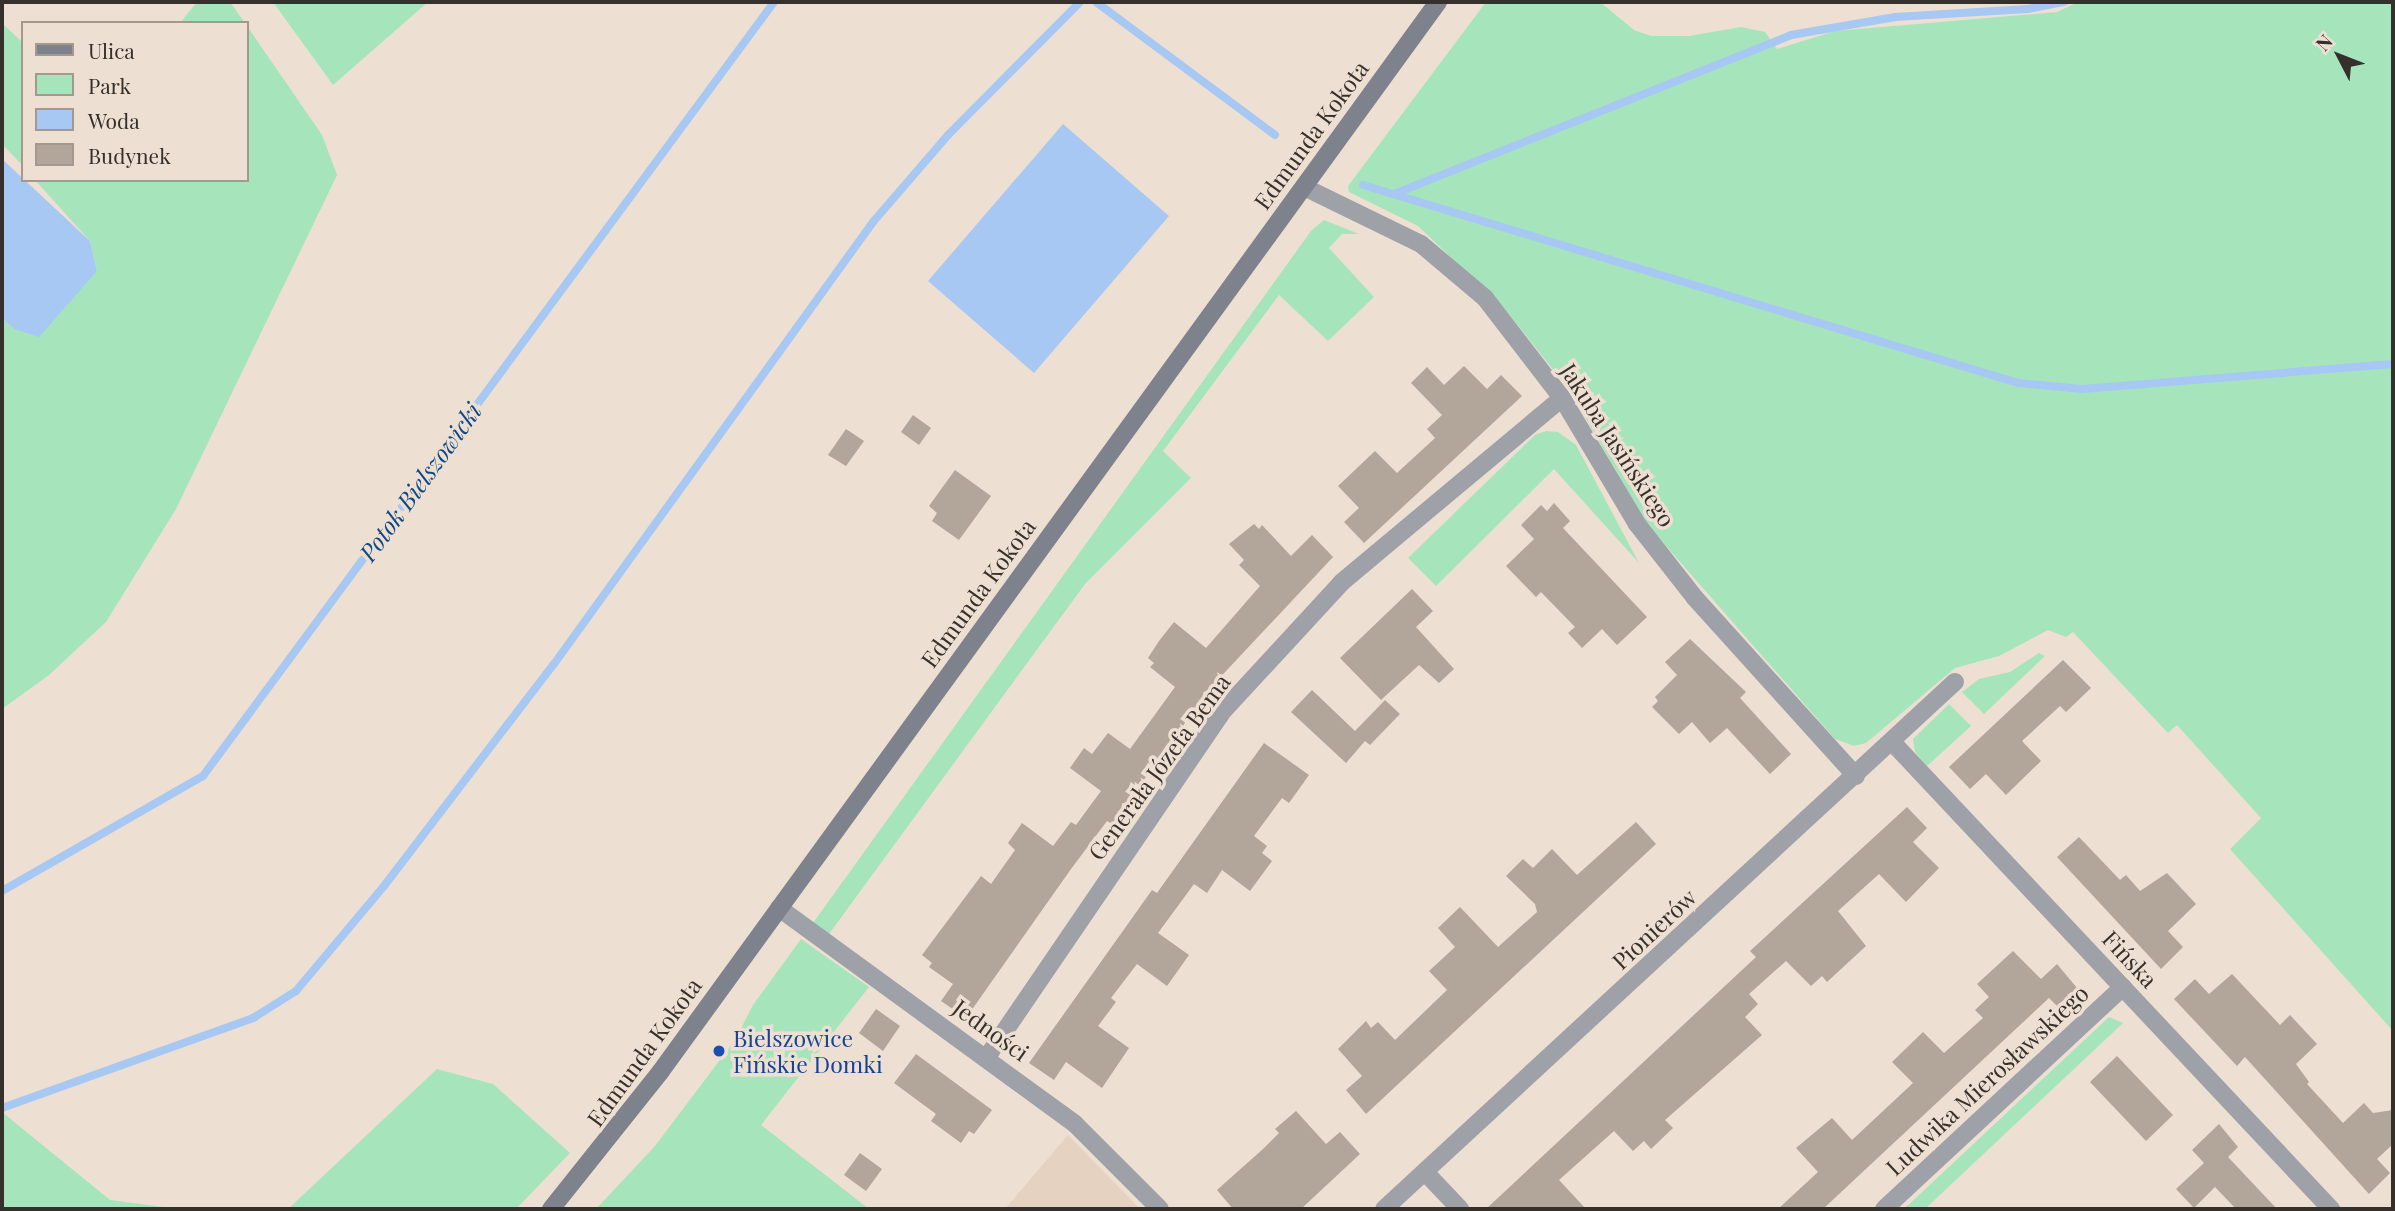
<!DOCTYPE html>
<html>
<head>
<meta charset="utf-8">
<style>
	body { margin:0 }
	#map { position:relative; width:2395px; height:1211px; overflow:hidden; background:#eddfd2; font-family:"Playfair Display",serif }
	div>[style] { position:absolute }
	.built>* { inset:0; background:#e6d2c1 }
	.green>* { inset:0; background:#a6e5bb }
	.water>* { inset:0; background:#a7c8f2 }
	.stream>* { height:8px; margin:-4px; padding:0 4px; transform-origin:4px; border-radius:4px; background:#a7c8f2 }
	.building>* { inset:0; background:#b2a599 }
	.street>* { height:18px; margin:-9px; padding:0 9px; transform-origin:9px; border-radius:9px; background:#9ea1a8 }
	.secondary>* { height:18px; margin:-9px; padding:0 9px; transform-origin:9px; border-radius:9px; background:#7e828c }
	.dots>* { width:19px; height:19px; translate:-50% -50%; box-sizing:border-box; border:4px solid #eddfd2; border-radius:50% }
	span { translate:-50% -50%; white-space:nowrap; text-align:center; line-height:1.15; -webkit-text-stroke:7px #eddfd2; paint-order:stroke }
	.street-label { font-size:23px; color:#35302b }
	.transit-label { font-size:23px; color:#164399 }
	.left { translate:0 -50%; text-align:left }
	.water-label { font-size:24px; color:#0f4884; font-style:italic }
	.frame { position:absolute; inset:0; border:4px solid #35302b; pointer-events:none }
	.legend { position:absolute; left:21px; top:21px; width:228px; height:161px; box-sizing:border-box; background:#eddfd2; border:2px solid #a3998f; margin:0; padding:9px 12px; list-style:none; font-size:21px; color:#35302b }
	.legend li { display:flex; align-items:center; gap:14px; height:35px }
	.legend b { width:35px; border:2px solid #a3998f }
	.north { position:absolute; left:2304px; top:21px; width:70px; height:70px; -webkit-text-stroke:5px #eddfd2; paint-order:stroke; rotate:312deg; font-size:19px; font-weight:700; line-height:28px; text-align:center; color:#35302b }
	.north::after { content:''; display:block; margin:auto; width:24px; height:32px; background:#35302b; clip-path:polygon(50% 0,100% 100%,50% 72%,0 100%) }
</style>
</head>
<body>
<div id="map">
	<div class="built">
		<div style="clip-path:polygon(1068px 1135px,1140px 1209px,1005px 1209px)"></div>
	</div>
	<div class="green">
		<div style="clip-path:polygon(197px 2px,230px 2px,245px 23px,180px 23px)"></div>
		<div style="clip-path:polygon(273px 2px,428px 2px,333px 85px)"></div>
		<div style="clip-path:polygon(1486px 2px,1600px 2px,1634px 30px,1651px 36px,1689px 36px,1741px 27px,1765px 32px,1777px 49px,1835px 31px,2057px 12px,2078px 2px,2393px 2px,2393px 1031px,2230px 849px,2261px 818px,2177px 725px,2168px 733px,2073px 632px,2066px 637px,2048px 630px,1999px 656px,1955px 668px,1866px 743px,1854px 746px,1835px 739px,1646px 523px,1570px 391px,1505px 309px,1418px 226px,1349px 192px,1348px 186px)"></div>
		<div style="clip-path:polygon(2px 23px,23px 43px,23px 166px,2px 144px)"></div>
		<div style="clip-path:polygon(247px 26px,322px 135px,337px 175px,176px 509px,106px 622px,49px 675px,2px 709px,2px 318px,14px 329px,97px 271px,90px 241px,35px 180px,247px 180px)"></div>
		<div style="clip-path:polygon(1324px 220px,1359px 234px,1342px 234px,1329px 248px,1374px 297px,1328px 341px,1279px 295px,1163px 451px,1191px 478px,1085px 584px,829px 934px,813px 923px,1311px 231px)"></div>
		<div style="clip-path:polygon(1546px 431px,1558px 432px,1576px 445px,1639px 563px,1554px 469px,1436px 586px,1408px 558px,1535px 435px)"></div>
		<div style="clip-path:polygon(2039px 653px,2045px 656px,1984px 714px,1962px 692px,1979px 679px,2010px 672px)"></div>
		<div style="clip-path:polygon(1949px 704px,1971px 726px,1927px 766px,1915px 752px,1913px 739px)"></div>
		<div style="clip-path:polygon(801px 939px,869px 987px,761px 1125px,869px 1209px,596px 1209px,655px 1146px,735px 1040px,753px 1005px)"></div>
		<div style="clip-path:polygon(2109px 1017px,2123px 1023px,1925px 1209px,1904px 1209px)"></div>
		<div style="clip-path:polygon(437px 1069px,493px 1084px,570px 1153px,516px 1209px,288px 1209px)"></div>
		<div style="clip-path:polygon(2px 1112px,110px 1200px,179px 1209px,2px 1209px)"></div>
	</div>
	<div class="water">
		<div style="clip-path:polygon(1063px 124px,1169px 216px,1034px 373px,928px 281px)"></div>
		<div style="clip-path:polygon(2px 159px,90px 241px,97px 271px,39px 337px,14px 329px,2px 318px)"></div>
	</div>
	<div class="stream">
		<div style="left:1096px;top:2px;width:223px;rotate:36.6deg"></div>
		<div style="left:1363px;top:185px;width:684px;rotate:16.82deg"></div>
		<div style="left:2018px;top:383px;width:64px;rotate:5.4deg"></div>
		<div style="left:2082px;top:389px;width:312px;rotate:-4.6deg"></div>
		<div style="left:1394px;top:194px;width:428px;rotate:-21.8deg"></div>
		<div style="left:1791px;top:35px;width:106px;rotate:-9.8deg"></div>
		<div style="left:1895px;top:17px;width:133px;rotate:-3.4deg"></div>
		<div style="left:2028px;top:9px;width:37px;rotate:-11deg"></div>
		<div style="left:2px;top:891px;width:232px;rotate:-29.8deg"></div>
		<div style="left:203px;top:776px;width:962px;rotate:-53.58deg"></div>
		<div style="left:2px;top:1108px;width:267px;rotate:-19.7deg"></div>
		<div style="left:253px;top:1018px;width:51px;rotate:-32.1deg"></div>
		<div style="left:296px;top:991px;width:137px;rotate:-50deg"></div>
		<div style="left:384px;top:886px;width:280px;rotate:-52.6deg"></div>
		<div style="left:554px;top:664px;width:545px;rotate:-54.18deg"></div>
		<div style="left:873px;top:222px;width:115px;rotate:-49.2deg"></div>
		<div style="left:948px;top:135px;width:187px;rotate:-45.2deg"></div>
	</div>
	<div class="building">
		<div style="clip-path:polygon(1464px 366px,1487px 389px,1501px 375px,1522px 396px,1364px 543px,1344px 522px,1359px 508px,1338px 486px,1375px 451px,1397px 473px,1435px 438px,1427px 429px,1442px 415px,1411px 383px,1427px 367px,1444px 385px)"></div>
		<div style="clip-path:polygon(913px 415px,931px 428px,919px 445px,901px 432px)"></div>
		<div style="clip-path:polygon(846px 429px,864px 441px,846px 466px,828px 455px)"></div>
		<div style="clip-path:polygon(955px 470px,991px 496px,959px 540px,932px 521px,937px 513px,929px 506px)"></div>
		<div style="clip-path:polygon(1554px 503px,1570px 521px,1563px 528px,1647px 617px,1617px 645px,1602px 629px,1582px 648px,1568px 633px,1575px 627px,1541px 592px,1536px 597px,1506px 566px,1534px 539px,1521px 525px,1541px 505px,1547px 511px)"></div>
		<div style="clip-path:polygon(1254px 524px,1259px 529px,1262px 525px,1291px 556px,1312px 535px,1333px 557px,1211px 687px,1112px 824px,1107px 821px,1071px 869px,966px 1018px,941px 1001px,953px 984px,929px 967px,932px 963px,922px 955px,981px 876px,991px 884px,1015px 850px,1008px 843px,1022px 823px,1053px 846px,1071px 822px,1076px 825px,1101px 791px,1070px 768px,1084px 748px,1092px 754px,1108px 733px,1130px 749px,1175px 687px,1150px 667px,1154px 663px,1148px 658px,1159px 641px,1174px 622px,1206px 648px,1260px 586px,1239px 565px,1244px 560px,1229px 544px)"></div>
		<div style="clip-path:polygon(1412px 589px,1433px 611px,1416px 627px,1454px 669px,1439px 683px,1419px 665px,1381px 700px,1340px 658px)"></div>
		<div style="clip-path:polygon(1690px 639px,1746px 692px,1740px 698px,1791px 754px,1770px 774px,1727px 728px,1710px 743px,1692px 722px,1679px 734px,1652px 707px,1658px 701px,1655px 697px,1677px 675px,1665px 662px)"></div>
		<div style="clip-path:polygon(2063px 660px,2091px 688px,2066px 712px,2060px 706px,2022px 741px,2041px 761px,2006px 795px,1986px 774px,1970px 789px,1949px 767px)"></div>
		<div style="clip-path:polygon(1312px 690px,1355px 731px,1385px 700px,1400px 714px,1370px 745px,1365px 741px,1346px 763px,1291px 712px)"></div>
		<div style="clip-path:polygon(1264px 743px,1309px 775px,1289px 803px,1282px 798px,1254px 836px,1267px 846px,1262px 853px,1272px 861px,1250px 891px,1222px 870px,1207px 893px,1194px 884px,1158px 933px,1189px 955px,1167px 986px,1137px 964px,1111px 998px,1116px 1002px,1098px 1026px,1129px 1048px,1102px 1088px,1066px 1062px,1054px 1080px,1029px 1063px,1152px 890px,1157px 893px)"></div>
		<div style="clip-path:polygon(1907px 807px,1927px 828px,1913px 842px,1939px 868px,1906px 902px,1879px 874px,1838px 911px,1866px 946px,1827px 982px,1822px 976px,1811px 986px,1786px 961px,1749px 994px,1758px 1004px,1745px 1017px,1762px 1035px,1665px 1120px,1673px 1128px,1651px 1149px,1644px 1141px,1633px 1151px,1614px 1131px,1559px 1180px,1586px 1209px,1486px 1209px,1756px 957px,1750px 951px)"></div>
		<div style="clip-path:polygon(1636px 822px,1656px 844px,1366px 1114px,1346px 1090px,1362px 1076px,1338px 1049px,1366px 1021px,1371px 1028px,1378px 1022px,1395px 1040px,1447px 990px,1429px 971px,1455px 947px,1438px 928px,1460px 907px,1498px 947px,1537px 912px,1535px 904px,1506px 876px,1523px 859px,1533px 868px,1552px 849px,1577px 875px)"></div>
		<div style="clip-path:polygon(2079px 837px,2120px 880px,2126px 875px,2140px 891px,2167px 873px,2196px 904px,2168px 931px,2183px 947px,2161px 969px,2057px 857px)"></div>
		<div style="clip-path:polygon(2013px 951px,2041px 979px,2057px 964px,2077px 988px,2057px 1006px,2049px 998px,1823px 1209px,1778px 1209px,1818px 1172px,1796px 1148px,1832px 1118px,1852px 1140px,1913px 1083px,1892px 1062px,1923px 1032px,1944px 1053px,1983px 1018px,1975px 1010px,1989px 997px,1977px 984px)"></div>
		<div style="clip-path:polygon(2232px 974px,2280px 1025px,2290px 1015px,2317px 1044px,2296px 1064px,2309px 1082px,2307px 1084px,2343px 1123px,2364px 1103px,2373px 1113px,2393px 1110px,2393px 1144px,2377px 1159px,2390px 1173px,2369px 1194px,2245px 1057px,2237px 1066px,2174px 999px,2195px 979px,2209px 994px)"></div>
		<div style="clip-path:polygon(876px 1009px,900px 1026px,883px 1051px,859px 1033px)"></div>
		<div style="clip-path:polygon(916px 1054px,992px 1110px,974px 1134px,969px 1131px,961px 1143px,931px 1121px,936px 1114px,894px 1083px)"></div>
		<div style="clip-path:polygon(2117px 1056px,2173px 1115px,2146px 1141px,2090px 1082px)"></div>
		<div style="clip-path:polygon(1296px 1111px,1326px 1144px,1340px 1132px,1360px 1154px,1301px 1209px,1233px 1209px,1217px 1190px,1263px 1149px,1279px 1133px,1275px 1129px)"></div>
		<div style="clip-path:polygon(2219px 1124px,2238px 1147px,2228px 1157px,2277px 1209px,2236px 1209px,2215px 1187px,2194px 1208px,2176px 1189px,2204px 1163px,2192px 1150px)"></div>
		<div style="clip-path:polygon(860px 1153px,882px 1169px,866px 1191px,844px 1175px)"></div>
	</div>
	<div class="street">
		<div style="left:1304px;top:187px;width:130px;rotate:26deg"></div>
		<div style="left:1421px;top:244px;width:84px;rotate:40.2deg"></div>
		<div style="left:1485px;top:298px;width:126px;rotate:52.4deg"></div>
		<div style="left:1562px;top:398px;width:147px;rotate:59.2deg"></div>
		<div style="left:1637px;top:524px;width:94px;rotate:51.9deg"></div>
		<div style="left:1695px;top:598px;width:240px;rotate:47.9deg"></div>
		<div style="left:1893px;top:743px;width:640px;rotate:46.77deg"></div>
		<div style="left:779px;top:908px;width:366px;rotate:36.1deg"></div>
		<div style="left:1075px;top:1124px;width:120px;rotate:45deg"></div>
		<div style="left:987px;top:1057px;width:420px;rotate:-55.7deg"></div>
		<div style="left:1224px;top:710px;width:174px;rotate:-47.3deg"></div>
		<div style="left:1342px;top:582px;width:287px;rotate:-39.9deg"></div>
		<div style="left:1425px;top:1172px;width:51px;rotate:46.6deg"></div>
		<div style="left:1384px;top:1209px;width:777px;rotate:-42.71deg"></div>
		<div style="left:1884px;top:1209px;width:326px;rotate:-42.9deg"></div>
	</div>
	<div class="secondary">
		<div style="left:551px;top:1209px;width:176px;rotate:-51.4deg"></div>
		<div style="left:661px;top:1071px;width:1322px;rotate:-53.99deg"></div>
	</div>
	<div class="dots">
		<div style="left:719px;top:1051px;background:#1a4fb4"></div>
	</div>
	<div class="street-label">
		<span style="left:1311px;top:135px;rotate:-54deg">Edmunda Kokota</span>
		<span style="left:1618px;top:445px;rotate:57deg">Jakuba Jasińskiego</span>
		<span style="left:978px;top:593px;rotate:-54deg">Edmunda Kokota</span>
		<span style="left:1159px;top:767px;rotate:-54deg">Generała Józefa Bema</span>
		<span style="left:1654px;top:929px;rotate:-43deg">Pionierów</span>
		<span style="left:2130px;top:959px;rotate:47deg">Fińska</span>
		<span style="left:991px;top:1030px;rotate:36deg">Jedności</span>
		<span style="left:644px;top:1052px;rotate:-54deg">Edmunda Kokota</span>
		<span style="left:1987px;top:1080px;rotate:-43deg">Ludwika Mierosławskiego</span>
	</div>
	<div class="transit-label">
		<span class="left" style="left:733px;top:1051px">Bielszowice<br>Fińskie Domki</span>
	</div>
	<div class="water-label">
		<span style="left:420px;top:482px;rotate:-54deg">Potok Bielszowicki</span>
	</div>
	<div class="frame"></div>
	<ul class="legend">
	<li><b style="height:9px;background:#7e828c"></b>Ulica</li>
	<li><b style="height:19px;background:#a6e5bb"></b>Park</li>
	<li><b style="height:19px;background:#a7c8f2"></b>Woda</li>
	<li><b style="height:19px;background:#b2a599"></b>Budynek</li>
	</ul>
	<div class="north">N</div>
</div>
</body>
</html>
